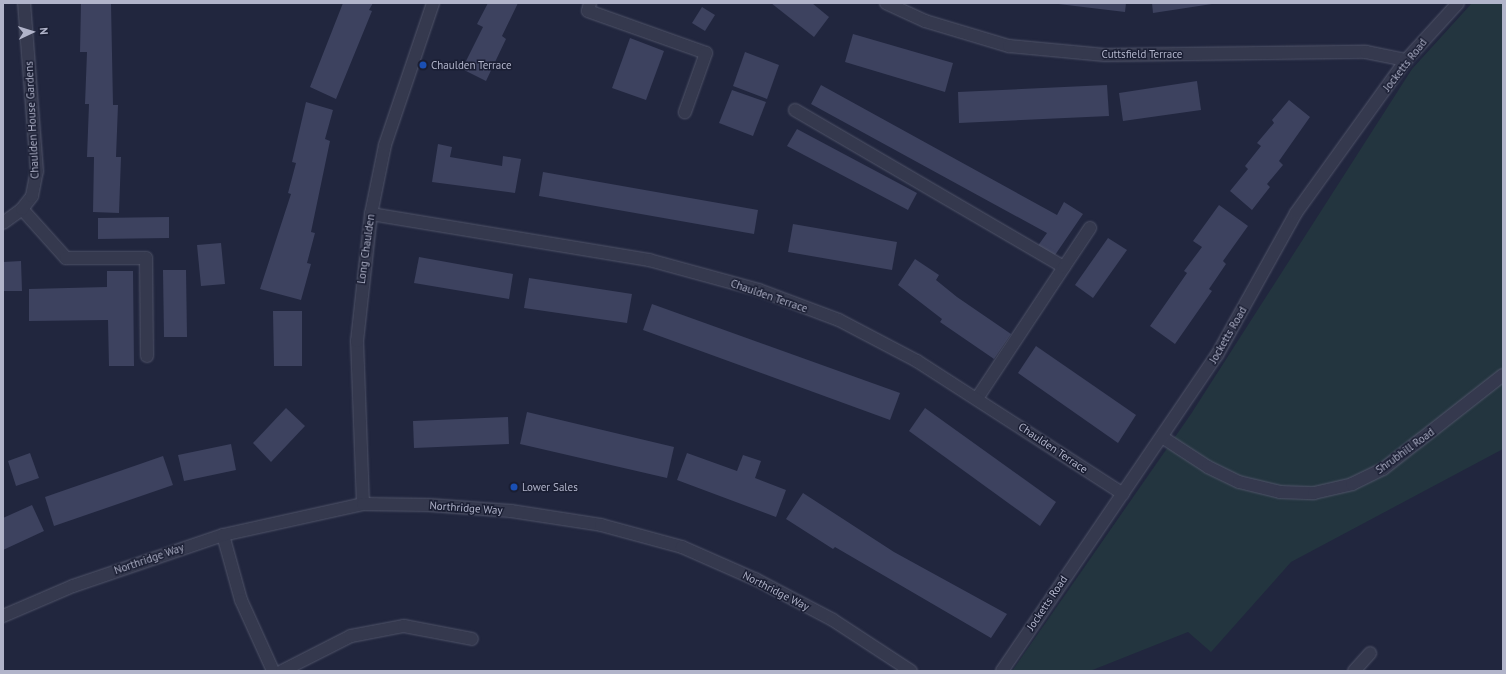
<!DOCTYPE html>
<html>
<head>
<meta charset="utf-8">
<style>
	body { margin:0 }
	#map { position:relative; width:1506px; height:674px; overflow:hidden; background:#21263e; font-family:"PT Sans",sans-serif }
	div>[style] { position:absolute }
	.green>* { inset:0; background:#23353f }
	.building>* { inset:0; background:#3d425f }
	.roads { filter:drop-shadow(0 0 1px #505469) drop-shadow(0 0 1px #505469) }
	.minor>* { height:12px; margin:-6px; padding:0 6px; transform-origin:6px; border-radius:6px; background:#35394e }
	.dots>* { width:11px; height:11px; translate:-50% -50%; box-sizing:border-box; border:2px solid #1a1e33; border-radius:50% }
	span { translate:-50% -50%; white-space:nowrap; text-align:center; line-height:1.15; -webkit-text-stroke:3px #1a1e33; paint-order:stroke }
	.street-label { font-size:11px; color:#b1b4ca }
	.poi-label { font-size:11px; color:#b1b4ca }
	.left { translate:0 -50%; text-align:left }
	.frame { position:absolute; inset:0; border:4px solid #b1b4ca; pointer-events:none }
	.north { position:absolute; left:12px; top:12px; width:40px; height:40px; -webkit-text-stroke:3px #1a1e33; paint-order:stroke; rotate:86deg; font-size:11px; font-weight:700; line-height:16px; text-align:center; color:#b1b4ca }
	.north::after { content:''; display:block; margin:auto; width:14px; height:18px; background:#b1b4ca; clip-path:polygon(50% 0,100% 100%,50% 72%,0 100%) }
</style>
</head>
<body>
<div id="map">
	<div class="green">
		<div style="clip-path:polygon(1472px 3px,1503px 3px,1503px 449px,1291px 562px,1211px 652px,1188px 632px,1090px 671px,1012px 671px,1191px 414px,1412px 69px)"></div>
	</div>
	<div class="building">
		<div style="clip-path:polygon(81px 3px,111px 3px,113px 105px,118px 105px,116px 157px,121px 157px,119px 213px,93px 212px,94px 157px,87px 157px,89px 104px,85px 104px,87px 52px,80px 52px)"></div>
		<div style="clip-path:polygon(343px 3px,373px 3px,369px 10px,372px 11px,336px 99px,310px 87px)"></div>
		<div style="clip-path:polygon(488px 3px,518px 3px,502px 36px,506px 39px,486px 81px,462px 69px,483px 27px,477px 24px)"></div>
		<div style="clip-path:polygon(771px 3px,812px 3px,829px 17px,814px 37px)"></div>
		<div style="clip-path:polygon(1050px 3px,1126px 3px,1125px 12px)"></div>
		<div style="clip-path:polygon(1152px 3px,1212px 3px,1212px 4px,1153px 13px)"></div>
		<div style="clip-path:polygon(702px 7px,715px 15px,705px 31px,692px 23px)"></div>
		<div style="clip-path:polygon(853px 34px,953px 63px,945px 92px,845px 62px)"></div>
		<div style="clip-path:polygon(630px 38px,664px 51px,646px 100px,612px 88px)"></div>
		<div style="clip-path:polygon(745px 52px,779px 65px,767px 99px,733px 86px)"></div>
		<div style="clip-path:polygon(1197px 81px,1201px 110px,1123px 121px,1119px 93px)"></div>
		<div style="clip-path:polygon(821px 85px,1057px 215px,1064px 202px,1083px 214px,1053px 258px,1037px 247px,1047px 233px,811px 104px)"></div>
		<div style="clip-path:polygon(1107px 85px,1109px 116px,959px 123px,958px 92px)"></div>
		<div style="clip-path:polygon(732px 90px,766px 102px,753px 136px,719px 123px)"></div>
		<div style="clip-path:polygon(1289px 100px,1310px 117px,1279px 161px,1283px 165px,1267px 184px,1270px 187px,1252px 210px,1230px 191px,1248px 169px,1245px 166px,1261px 146px,1257px 143px,1274px 123px,1272px 120px)"></div>
		<div style="clip-path:polygon(306px 102px,333px 110px,325px 139px,330px 141px,311px 232px,315px 233px,307px 263px,311px 264px,301px 300px,260px 289px,291px 194px,288px 193px,296px 163px,292px 162px)"></div>
		<div style="clip-path:polygon(797px 129px,917px 193px,908px 210px,787px 146px)"></div>
		<div style="clip-path:polygon(438px 144px,452px 147px,450px 157px,502px 166px,503px 156px,521px 159px,515px 193px,432px 182px)"></div>
		<div style="clip-path:polygon(543px 172px,758px 210px,754px 234px,539px 196px)"></div>
		<div style="clip-path:polygon(1219px 205px,1248px 226px,1223px 261px,1226px 264px,1209px 289px,1212px 291px,1175px 344px,1150px 326px,1187px 273px,1184px 271px,1202px 247px,1193px 241px)"></div>
		<div style="clip-path:polygon(169px 217px,169px 238px,98px 239px,98px 218px)"></div>
		<div style="clip-path:polygon(793px 224px,897px 242px,892px 270px,788px 252px)"></div>
		<div style="clip-path:polygon(1108px 238px,1127px 250px,1093px 298px,1075px 285px)"></div>
		<div style="clip-path:polygon(221px 243px,225px 284px,201px 286px,197px 245px)"></div>
		<div style="clip-path:polygon(419px 257px,513px 274px,509px 299px,414px 283px)"></div>
		<div style="clip-path:polygon(915px 259px,939px 275px,936px 280px,957px 297px,1011px 334px,994px 359px,940px 322px,942px 319px,898px 285px)"></div>
		<div style="clip-path:polygon(21px 261px,22px 291px,3px 291px,3px 262px)"></div>
		<div style="clip-path:polygon(163px 270px,186px 270px,187px 337px,164px 337px)"></div>
		<div style="clip-path:polygon(107px 271px,133px 271px,134px 366px,109px 366px,108px 320px,29px 321px,29px 289px,107px 287px)"></div>
		<div style="clip-path:polygon(529px 278px,632px 294px,627px 323px,524px 308px)"></div>
		<div style="clip-path:polygon(652px 304px,900px 393px,890px 420px,643px 330px)"></div>
		<div style="clip-path:polygon(273px 311px,302px 311px,302px 366px,274px 366px)"></div>
		<div style="clip-path:polygon(1036px 346px,1136px 415px,1118px 443px,1018px 373px)"></div>
		<div style="clip-path:polygon(286px 408px,305px 426px,271px 462px,253px 443px)"></div>
		<div style="clip-path:polygon(925px 408px,1056px 502px,1040px 526px,909px 431px)"></div>
		<div style="clip-path:polygon(527px 412px,674px 447px,667px 478px,520px 444px)"></div>
		<div style="clip-path:polygon(508px 417px,509px 444px,414px 448px,413px 421px)"></div>
		<div style="clip-path:polygon(231px 444px,236px 470px,184px 481px,178px 455px)"></div>
		<div style="clip-path:polygon(30px 453px,39px 478px,16px 486px,8px 461px)"></div>
		<div style="clip-path:polygon(687px 453px,737px 471px,743px 455px,761px 461px,755px 478px,786px 490px,776px 517px,677px 480px)"></div>
		<div style="clip-path:polygon(163px 456px,173px 485px,54px 526px,45px 497px)"></div>
		<div style="clip-path:polygon(803px 493px,894px 552px,1007px 614px,991px 638px,835px 547px,833px 549px,786px 519px)"></div>
		<div style="clip-path:polygon(32px 505px,44px 531px,3px 550px,3px 518px)"></div>
	</div>
	<div class="roads">
		<div class="minor">
			<div style="left:590px;top:3px;width:8px;rotate:104deg"></div>
			<div style="left:588px;top:11px;width:125px;rotate:19.6deg"></div>
			<div style="left:706px;top:53px;width:63px;rotate:109.6deg"></div>
			<div style="left:886px;top:3px;width:43px;rotate:24.8deg"></div>
			<div style="left:925px;top:21px;width:88px;rotate:16.6deg"></div>
			<div style="left:1009px;top:46px;width:96px;rotate:5.4deg"></div>
			<div style="left:1105px;top:55px;width:261px;rotate:-0.7deg"></div>
			<div style="left:1366px;top:52px;width:41px;rotate:11.3deg"></div>
			<div style="left:795px;top:110px;width:311px;rotate:30.3deg"></div>
			<div style="left:1064px;top:267px;width:156px;rotate:123.5deg"></div>
			<div style="left:22px;top:209px;width:66px;rotate:48.1deg"></div>
			<div style="left:66px;top:258px;width:80px"></div>
			<div style="left:146px;top:258px;width:98px;rotate:89.4deg"></div>
			<div style="left:371px;top:214px;width:282px;rotate:9.4deg"></div>
			<div style="left:649px;top:260px;width:114px;rotate:15.3deg"></div>
			<div style="left:759px;top:290px;width:85px;rotate:20.6deg"></div>
			<div style="left:839px;top:320px;width:88px;rotate:27.7deg"></div>
			<div style="left:917px;top:361px;width:245px;rotate:32.8deg"></div>
			<div style="left:3px;top:223px;width:24px;rotate:-36deg"></div>
			<div style="left:22px;top:209px;width:16px;rotate:-52deg"></div>
			<div style="left:32px;top:196px;width:25px;rotate:-79deg"></div>
			<div style="left:37px;top:171px;width:169px;rotate:-94.4deg"></div>
			<div style="left:1064px;top:267px;width:47px;rotate:-56.3deg"></div>
			<div style="left:1162px;top:437px;width:55px;rotate:33.1deg"></div>
			<div style="left:1208px;top:467px;width:34px;rotate:26deg"></div>
			<div style="left:1239px;top:482px;width:42px;rotate:13.7deg"></div>
			<div style="left:1280px;top:492px;width:34px;rotate:2deg"></div>
			<div style="left:1314px;top:493px;width:39px;rotate:-13deg"></div>
			<div style="left:1352px;top:484px;width:34px;rotate:-26deg"></div>
			<div style="left:1383px;top:469px;width:152px;rotate:-38.1deg"></div>
			<div style="left:363px;top:504px;width:163px;rotate:-92.1deg"></div>
			<div style="left:357px;top:341px;width:128px;rotate:-83.7deg"></div>
			<div style="left:371px;top:214px;width:70px;rotate:-78.5deg"></div>
			<div style="left:385px;top:145px;width:150px;rotate:-71.3deg"></div>
			<div style="left:223px;top:535px;width:67px;rotate:74.5deg"></div>
			<div style="left:241px;top:600px;width:78px;rotate:65.7deg"></div>
			<div style="left:3px;top:616px;width:76px;rotate:-23.2deg"></div>
			<div style="left:73px;top:586px;width:158px;rotate:-18.8deg"></div>
			<div style="left:223px;top:535px;width:143px;rotate:-12.5deg"></div>
			<div style="left:363px;top:504px;width:66px;rotate:0.9deg"></div>
			<div style="left:429px;top:505px;width:82px;rotate:4.2deg"></div>
			<div style="left:511px;top:511px;width:91px;rotate:8.8deg"></div>
			<div style="left:601px;top:525px;width:84px;rotate:15.2deg"></div>
			<div style="left:682px;top:547px;width:80px;rotate:23.7deg"></div>
			<div style="left:755px;top:579px;width:88px;rotate:27.7deg"></div>
			<div style="left:833px;top:620px;width:93px;rotate:33.2deg"></div>
			<div style="left:282px;top:671px;width:77px;rotate:-26.9deg"></div>
			<div style="left:351px;top:636px;width:54px;rotate:-10.7deg"></div>
			<div style="left:404px;top:626px;width:69px;rotate:10.8deg"></div>
			<div style="left:1002px;top:671px;width:382px;rotate:-55.8deg"></div>
			<div style="left:1217px;top:355px;width:162px;rotate:-60.9deg"></div>
			<div style="left:1296px;top:213px;width:188px;rotate:-54.3deg"></div>
			<div style="left:1406px;top:60px;width:77px;rotate:-47.6deg"></div>
			<div style="left:1354px;top:671px;width:24px;rotate:-48deg"></div>
		</div>
	</div>
	<div class="dots">
		<div style="left:423px;top:65px;background:#1a4fb4"></div>
		<div style="left:514px;top:487px;background:#1a4fb4"></div>
	</div>
	<div class="street-label">
		<span style="left:1142px;top:54px">Cuttsfield Terrace</span>
		<span style="left:1405px;top:65px;rotate:-52deg">Jocketts Road</span>
		<span style="left:32px;top:120px;rotate:-93deg">Chaulden House Gardens</span>
		<span style="left:366px;top:249px;rotate:-82deg">Long Chaulden</span>
		<span style="left:769px;top:296px;rotate:19deg">Chaulden Terrace</span>
		<span style="left:1228px;top:335px;rotate:-60deg">Jocketts Road</span>
		<span style="left:1053px;top:448px;rotate:34deg">Chaulden Terrace</span>
		<span style="left:1405px;top:451px;rotate:-36deg">Shrubhill Road</span>
		<span style="left:466px;top:508px;rotate:4deg">Northridge Way</span>
		<span style="left:149px;top:559px;rotate:-19deg">Northridge Way</span>
		<span style="left:776px;top:591px;rotate:27deg">Northridge Way</span>
		<span style="left:1047px;top:603px;rotate:-56deg">Jocketts Road</span>
	</div>
	<div class="poi-label">
		<span class="left" style="left:431px;top:65px">Chaulden Terrace</span>
		<span class="left" style="left:522px;top:487px">Lower Sales</span>
	</div>
	<div class="frame"></div>
	<div class="north">N</div>
</div>
</body>
</html>
